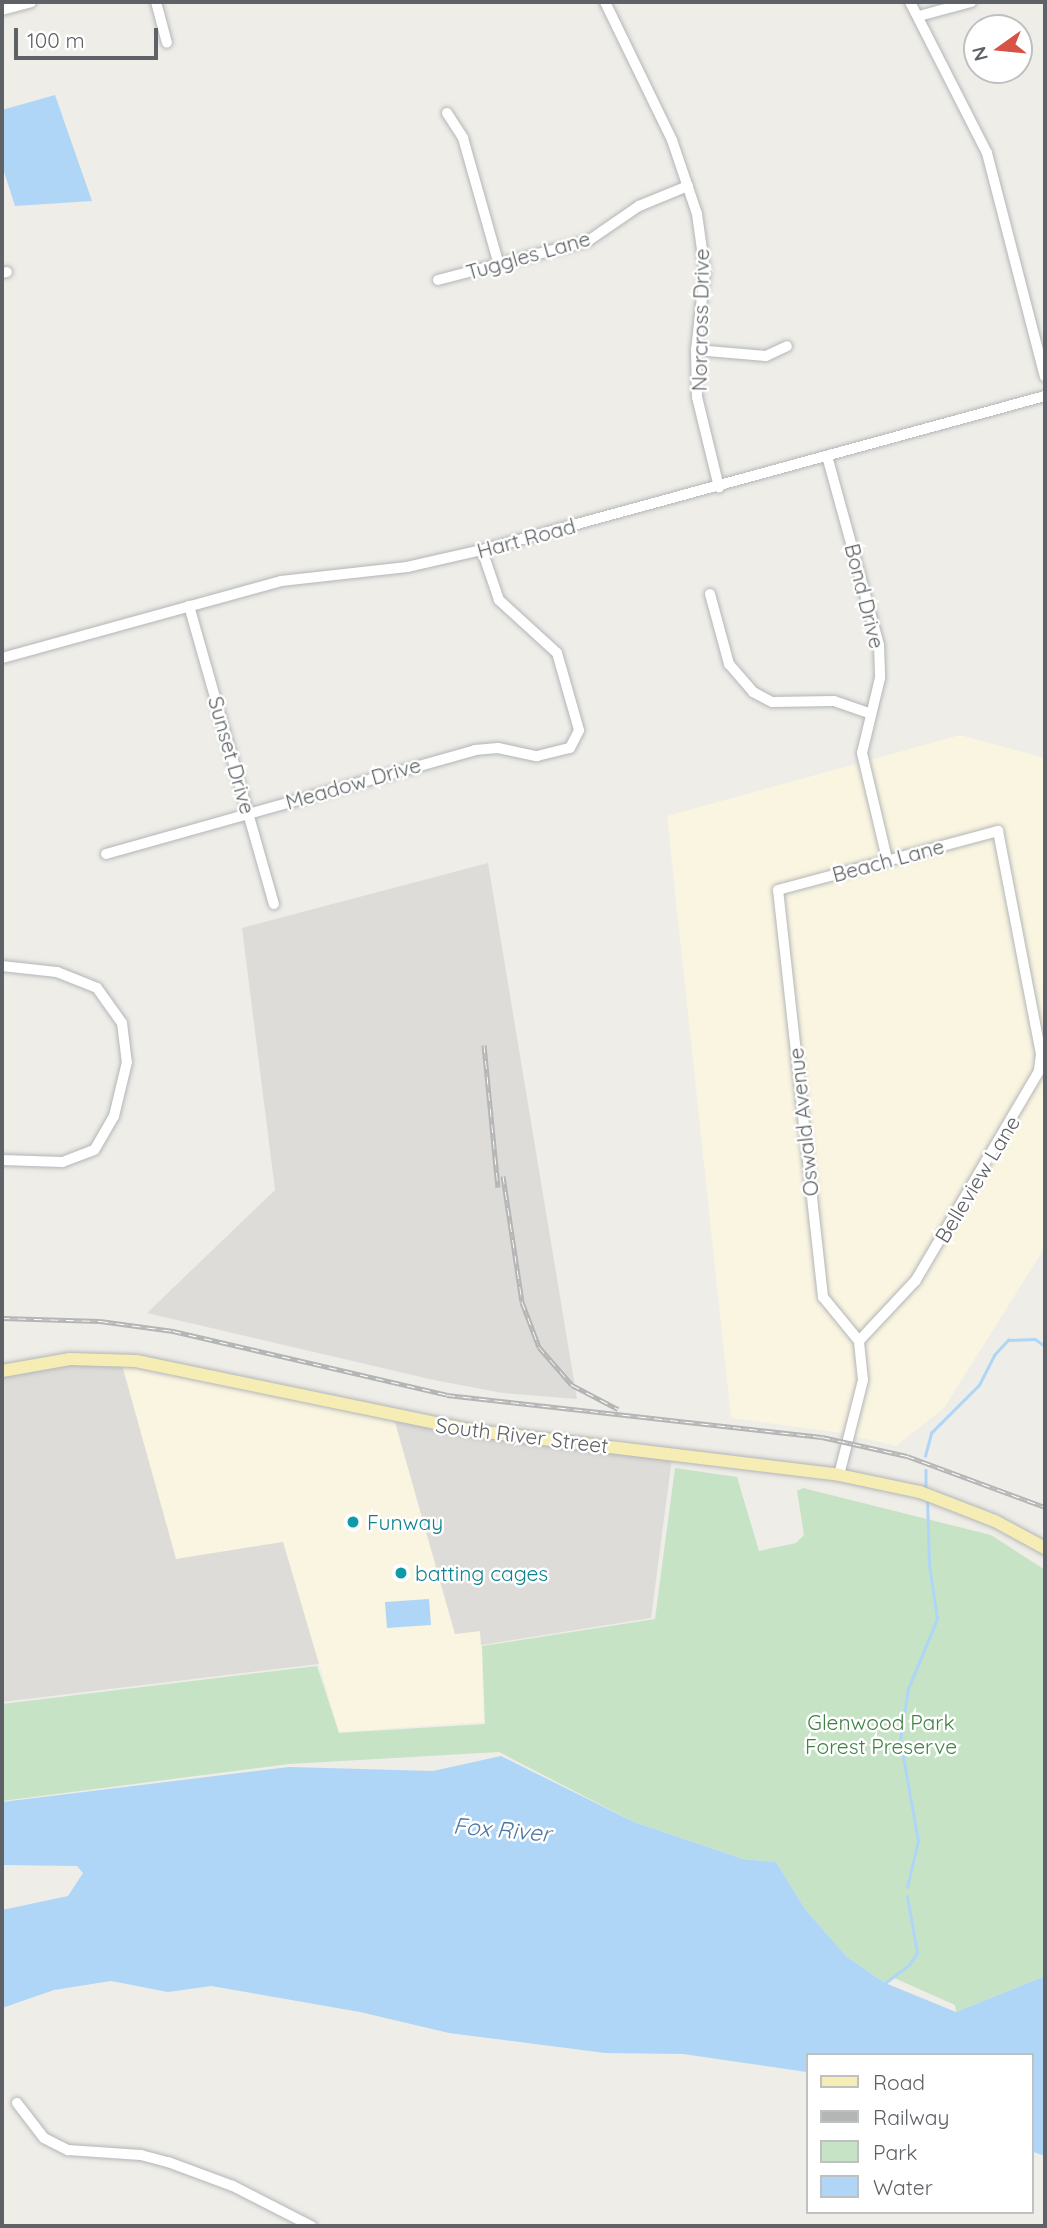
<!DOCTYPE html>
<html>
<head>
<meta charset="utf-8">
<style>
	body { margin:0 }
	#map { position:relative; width:1047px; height:2228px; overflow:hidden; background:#eeede7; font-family:Quicksand,sans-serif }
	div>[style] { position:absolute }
	.commercial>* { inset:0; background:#faf5e0 }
	.industrial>* { inset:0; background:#dddcd8 }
	.green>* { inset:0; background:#c6e3c6 }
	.water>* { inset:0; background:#afd6f6 }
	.stream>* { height:2.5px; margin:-1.25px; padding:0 1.25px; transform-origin:1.25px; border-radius:1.25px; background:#afd6f6 }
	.roads { filter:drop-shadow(0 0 2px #b3b6b9) drop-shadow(0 0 2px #b3b6b9) }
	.minor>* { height:10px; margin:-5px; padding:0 5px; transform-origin:5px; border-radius:5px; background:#fff }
	.major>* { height:12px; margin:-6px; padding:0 6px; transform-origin:6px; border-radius:6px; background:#f6edb4 }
	.rail>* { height:5px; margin-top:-2.5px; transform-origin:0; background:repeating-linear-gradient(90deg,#fff 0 8px,#b4b5b5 0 16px); box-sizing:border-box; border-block:2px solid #b4b5b5 }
	.dots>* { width:19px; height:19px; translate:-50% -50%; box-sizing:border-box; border:4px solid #fff; border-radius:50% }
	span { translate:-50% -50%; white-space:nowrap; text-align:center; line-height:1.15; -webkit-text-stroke:5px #fff; paint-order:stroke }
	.street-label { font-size:21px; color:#5e6165 }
	.culture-label { font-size:21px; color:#0d838f }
	.left { translate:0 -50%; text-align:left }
	.park-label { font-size:21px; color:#408244 }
	.water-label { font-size:23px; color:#4d77a6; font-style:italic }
	.frame { position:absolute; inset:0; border:4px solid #5e6165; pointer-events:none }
	.legend { position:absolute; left:806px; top:2053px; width:228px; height:161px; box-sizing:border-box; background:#fff; border:2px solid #bfc0c1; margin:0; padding:9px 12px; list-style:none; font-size:21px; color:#5e6165 }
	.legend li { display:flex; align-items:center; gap:14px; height:35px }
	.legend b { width:35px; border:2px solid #bfc0c1 }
	.north { position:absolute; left:963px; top:14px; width:70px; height:70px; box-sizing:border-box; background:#fff; border:2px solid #bfc0c1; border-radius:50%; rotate:255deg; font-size:19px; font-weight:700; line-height:28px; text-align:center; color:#5e6165 }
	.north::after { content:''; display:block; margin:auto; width:24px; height:32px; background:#d65345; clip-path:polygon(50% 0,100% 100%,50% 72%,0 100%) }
	.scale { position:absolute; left:14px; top:28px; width:144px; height:32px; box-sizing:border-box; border:4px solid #5e6165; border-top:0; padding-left:9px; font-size:21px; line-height:24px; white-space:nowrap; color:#5e6165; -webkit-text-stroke:5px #fff; paint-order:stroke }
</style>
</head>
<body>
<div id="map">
	<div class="commercial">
		<div style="clip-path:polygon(960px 735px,1045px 758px,1045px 1247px,944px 1408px,896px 1446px,841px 1433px,731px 1418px,667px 816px)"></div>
		<div style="clip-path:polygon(122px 1365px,236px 1385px,395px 1422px,455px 1634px,481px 1631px,484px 1722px,339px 1732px,283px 1542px,176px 1559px)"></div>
	</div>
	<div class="industrial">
		<div style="clip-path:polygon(488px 863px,577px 1399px,503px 1393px,434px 1380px,147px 1313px,275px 1190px,242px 928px)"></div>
		<div style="clip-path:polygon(53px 1365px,122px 1365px,176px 1559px,283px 1542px,319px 1664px,2px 1702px,2px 1377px)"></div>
		<div style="clip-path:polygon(395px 1422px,672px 1458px,651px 1618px,481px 1645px,480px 1631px,455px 1634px)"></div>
	</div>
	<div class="green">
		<div style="clip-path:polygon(675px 1468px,737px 1477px,759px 1551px,796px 1543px,804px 1535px,797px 1491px,803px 1488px,991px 1535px,1045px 1570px,1045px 1976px,956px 2012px,955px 2005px,892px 1977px,885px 1983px,847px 1957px,805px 1909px,776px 1862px,743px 1859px,634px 1822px,499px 1752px,289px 1764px,2px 1801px,2px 1704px,317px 1666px,339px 1733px,485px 1724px,482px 1646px,655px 1619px)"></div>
	</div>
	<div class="water">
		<div style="clip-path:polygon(55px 95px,92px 201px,15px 206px,2px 165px,2px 110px)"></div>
		<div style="clip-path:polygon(429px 1599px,431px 1625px,387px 1628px,385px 1602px)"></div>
		<div style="clip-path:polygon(501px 1756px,634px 1822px,743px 1859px,776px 1862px,805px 1909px,847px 1957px,885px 1983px,956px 2012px,1045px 1976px,1045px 2156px,1031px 2151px,1031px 2055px,807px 2055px,807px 2072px,683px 2054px,605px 2053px,449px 2033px,360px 2012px,211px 1986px,168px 1992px,111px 1981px,54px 1990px,2px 2008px,2px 1910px,68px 1896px,83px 1873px,77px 1866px,2px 1865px,2px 1802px,289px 1767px,433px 1771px)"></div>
	</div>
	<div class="stream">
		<div style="left:925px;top:1456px;width:24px;rotate:-75deg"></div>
		<div style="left:931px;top:1433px;width:68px;rotate:-45deg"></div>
		<div style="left:979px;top:1385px;width:34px;rotate:-63deg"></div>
		<div style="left:994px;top:1355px;width:21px;rotate:-47deg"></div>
		<div style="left:1008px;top:1340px;width:27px;rotate:-2deg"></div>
		<div style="left:1035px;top:1339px;width:12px;rotate:35deg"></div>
		<div style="left:926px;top:1470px;width:21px;rotate:90deg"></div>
		<div style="left:907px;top:1887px;width:47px;rotate:-76.6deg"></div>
		<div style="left:918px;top:1841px;width:103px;rotate:-100.1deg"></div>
		<div style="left:900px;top:1740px;width:52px;rotate:-81.1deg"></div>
		<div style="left:908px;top:1689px;width:76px;rotate:-67.5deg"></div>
		<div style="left:937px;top:1619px;width:55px;rotate:-98.4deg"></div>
		<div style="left:929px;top:1565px;width:67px;rotate:-91.7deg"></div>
		<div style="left:885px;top:1983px;width:30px;rotate:-37deg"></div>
		<div style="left:909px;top:1965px;width:14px;rotate:-56deg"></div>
		<div style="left:917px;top:1953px;width:57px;rotate:-100.1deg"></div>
	</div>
	<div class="roads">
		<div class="minor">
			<div style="left:156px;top:2px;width:42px;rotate:75deg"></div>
			<div style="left:605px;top:2px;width:153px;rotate:64.1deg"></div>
			<div style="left:672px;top:140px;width:78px;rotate:71.3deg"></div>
			<div style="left:697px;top:214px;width:58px;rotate:82deg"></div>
			<div style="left:705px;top:271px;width:80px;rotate:96.5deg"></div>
			<div style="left:696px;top:350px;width:47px;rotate:88.8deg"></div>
			<div style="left:697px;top:397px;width:93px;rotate:76.3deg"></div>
			<div style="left:910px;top:2px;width:169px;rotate:63deg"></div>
			<div style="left:987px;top:153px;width:231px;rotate:75.5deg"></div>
			<div style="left:2px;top:10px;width:30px;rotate:-15deg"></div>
			<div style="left:919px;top:16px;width:54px;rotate:-15.1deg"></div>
			<div style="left:447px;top:113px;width:30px;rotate:57deg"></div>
			<div style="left:463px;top:138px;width:132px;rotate:74.2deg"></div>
			<div style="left:2px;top:273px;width:5px;rotate:-11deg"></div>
			<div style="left:438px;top:280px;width:155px;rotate:-14.6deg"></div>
			<div style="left:588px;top:241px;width:62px;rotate:-34.5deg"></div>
			<div style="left:639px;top:206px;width:53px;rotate:-22.2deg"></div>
			<div style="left:696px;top:350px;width:70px;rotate:4.9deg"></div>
			<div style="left:766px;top:356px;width:23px;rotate:-25deg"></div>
			<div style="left:827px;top:456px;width:196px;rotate:74.6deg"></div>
			<div style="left:879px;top:645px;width:33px;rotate:88deg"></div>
			<div style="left:880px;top:678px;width:77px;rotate:103.5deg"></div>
			<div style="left:862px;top:753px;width:109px;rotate:76.7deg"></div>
			<div style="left:710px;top:594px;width:73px;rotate:74.8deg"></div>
			<div style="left:729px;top:664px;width:37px;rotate:49deg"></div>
			<div style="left:753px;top:692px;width:21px;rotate:28deg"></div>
			<div style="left:772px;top:702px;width:62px;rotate:-0.9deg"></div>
			<div style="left:834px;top:701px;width:36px;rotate:19deg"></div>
			<div style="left:189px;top:606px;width:310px;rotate:74.1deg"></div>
			<div style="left:2px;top:658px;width:289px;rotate:-15.4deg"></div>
			<div style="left:281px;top:581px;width:127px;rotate:-6.3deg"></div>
			<div style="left:407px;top:567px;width:77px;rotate:-12.8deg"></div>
			<div style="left:482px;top:550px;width:584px;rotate:-15.3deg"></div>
			<div style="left:998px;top:831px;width:227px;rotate:79.1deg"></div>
			<div style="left:1041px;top:1054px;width:17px;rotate:97deg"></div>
			<div style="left:1039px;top:1071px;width:243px;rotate:120.5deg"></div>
			<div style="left:916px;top:1280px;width:83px;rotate:133.1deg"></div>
			<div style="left:859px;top:1341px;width:57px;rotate:-129.3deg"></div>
			<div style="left:823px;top:1297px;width:409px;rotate:-96.3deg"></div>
			<div style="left:778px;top:890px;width:228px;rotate:-15deg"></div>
			<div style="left:106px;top:854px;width:383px;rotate:-15.7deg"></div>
			<div style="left:475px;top:750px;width:23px;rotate:-5deg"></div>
			<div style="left:498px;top:748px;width:40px;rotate:12deg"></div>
			<div style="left:537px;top:756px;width:34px;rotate:-14deg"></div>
			<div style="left:570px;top:748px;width:20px;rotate:-63deg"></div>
			<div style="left:579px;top:730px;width:80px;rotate:-105.9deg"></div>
			<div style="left:557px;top:653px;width:79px;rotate:-137.6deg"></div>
			<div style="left:499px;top:600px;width:53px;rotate:-108.8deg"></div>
			<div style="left:2px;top:966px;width:55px;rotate:6.2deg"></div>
			<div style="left:57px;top:972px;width:43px;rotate:21.8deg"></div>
			<div style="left:97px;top:988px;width:43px;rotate:54.5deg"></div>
			<div style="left:122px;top:1023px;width:39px;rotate:83deg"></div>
			<div style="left:127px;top:1062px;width:56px;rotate:103.5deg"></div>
			<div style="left:114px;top:1116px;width:39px;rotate:120deg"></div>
			<div style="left:94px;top:1150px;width:34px;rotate:159deg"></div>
			<div style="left:62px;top:1162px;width:60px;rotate:-178.1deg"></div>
			<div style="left:839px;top:1475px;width:98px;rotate:-75.8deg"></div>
			<div style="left:863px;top:1380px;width:39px;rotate:-96deg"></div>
			<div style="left:17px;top:2103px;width:44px;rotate:52.4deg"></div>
			<div style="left:44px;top:2138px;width:27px;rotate:27deg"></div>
			<div style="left:68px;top:2150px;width:73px;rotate:3.9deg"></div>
			<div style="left:141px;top:2155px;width:28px;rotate:15deg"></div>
			<div style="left:168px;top:2162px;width:69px;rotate:20.3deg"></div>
			<div style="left:233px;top:2186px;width:88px;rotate:27.1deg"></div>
		</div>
		<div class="major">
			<div style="left:2px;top:1371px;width:69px;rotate:-10deg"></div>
			<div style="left:70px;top:1359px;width:66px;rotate:1.7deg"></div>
			<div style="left:136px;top:1361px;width:340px;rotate:11.7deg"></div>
			<div style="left:469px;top:1430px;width:373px;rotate:6.9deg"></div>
			<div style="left:839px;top:1475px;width:83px;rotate:11.9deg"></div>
			<div style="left:920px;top:1492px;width:80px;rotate:21.1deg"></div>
			<div style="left:995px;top:1521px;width:57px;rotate:28.4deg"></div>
		</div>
	</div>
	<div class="rail">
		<div style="left:484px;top:1045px;width:143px;rotate:84.4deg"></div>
		<div style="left:503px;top:1176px;width:127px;rotate:81.4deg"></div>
		<div style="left:522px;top:1302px;width:48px;rotate:69.3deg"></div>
		<div style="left:539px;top:1347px;width:50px;rotate:49deg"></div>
		<div style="left:572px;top:1385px;width:52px;rotate:27.6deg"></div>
		<div style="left:2px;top:1318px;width:98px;rotate:1.8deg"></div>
		<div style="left:100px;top:1321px;width:74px;rotate:7.8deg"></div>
		<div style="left:173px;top:1331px;width:281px;rotate:13.1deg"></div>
		<div style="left:447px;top:1395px;width:377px;rotate:6.4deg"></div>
		<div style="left:822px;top:1437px;width:87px;rotate:12.6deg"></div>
		<div style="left:907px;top:1456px;width:147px;rotate:20.3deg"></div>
	</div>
	<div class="dots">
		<div style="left:353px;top:1522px;background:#0f9aa8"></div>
		<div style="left:401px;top:1573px;background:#0f9aa8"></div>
	</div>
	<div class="street-label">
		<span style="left:528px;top:255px;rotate:-16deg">Tuggles Lane</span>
		<span style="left:700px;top:320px;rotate:-89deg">Norcross Drive</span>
		<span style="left:526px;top:538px;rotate:-15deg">Hart Road</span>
		<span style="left:865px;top:596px;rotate:76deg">Bond Drive</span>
		<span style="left:232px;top:755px;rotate:74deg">Sunset Drive</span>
		<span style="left:353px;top:783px;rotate:-16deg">Meadow Drive</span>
		<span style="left:888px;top:860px;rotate:-15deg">Beach Lane</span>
		<span style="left:803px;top:1122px;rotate:-96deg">Oswald Avenue</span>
		<span style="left:977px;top:1179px;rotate:-59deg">Belleview Lane</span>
		<span style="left:522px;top:1435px;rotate:7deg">South River Street</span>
	</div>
	<div class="culture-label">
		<span class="left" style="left:367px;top:1522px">Funway</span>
		<span class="left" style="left:415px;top:1573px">batting cages</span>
	</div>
	<div class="park-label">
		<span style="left:881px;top:1734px">Glenwood Park<br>Forest Preserve</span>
	</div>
	<div class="water-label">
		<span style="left:502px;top:1830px;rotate:5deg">Fox River</span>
	</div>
	<div class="frame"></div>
	<ul class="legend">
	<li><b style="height:9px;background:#f6edb4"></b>Road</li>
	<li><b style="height:9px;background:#b4b5b5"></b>Railway</li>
	<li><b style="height:19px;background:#c6e3c6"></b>Park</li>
	<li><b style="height:19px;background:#afd6f6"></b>Water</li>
	</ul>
	<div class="north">N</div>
	<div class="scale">100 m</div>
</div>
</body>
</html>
